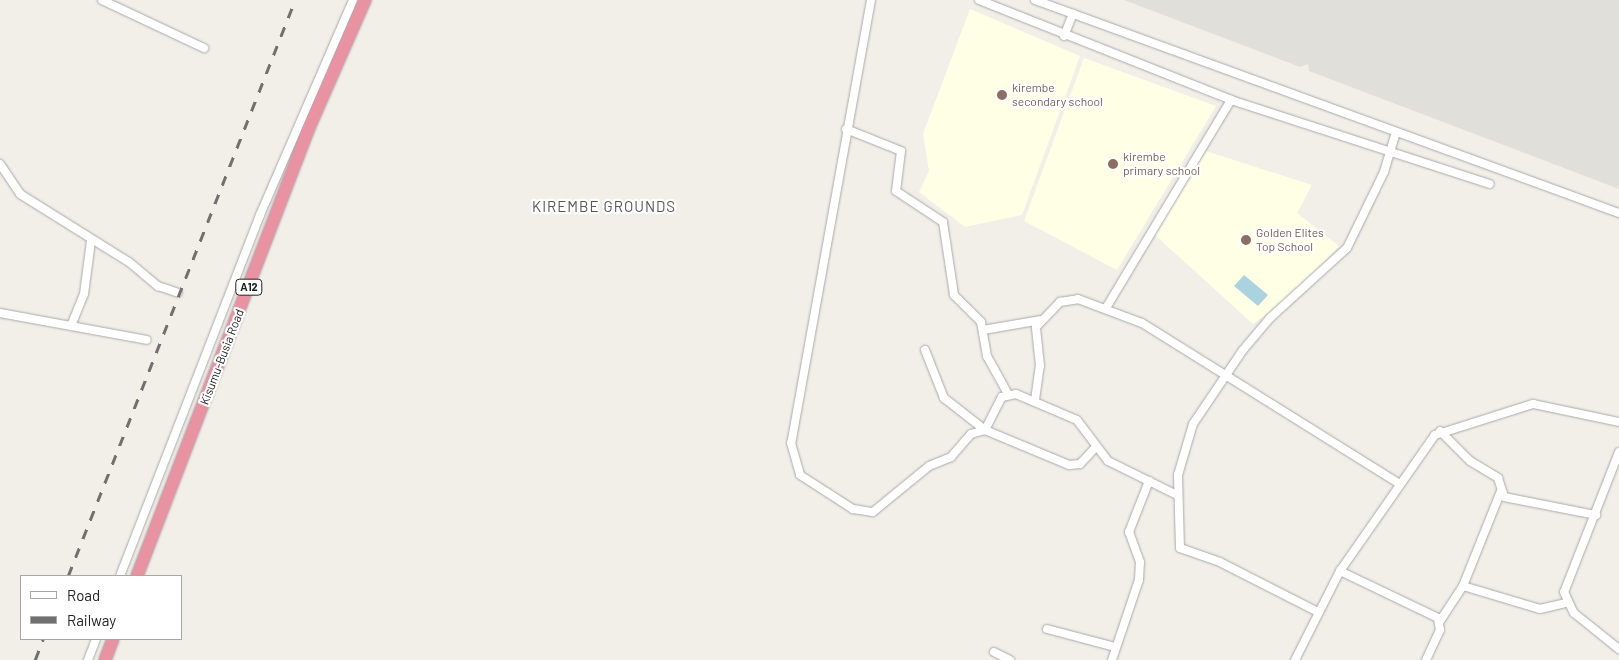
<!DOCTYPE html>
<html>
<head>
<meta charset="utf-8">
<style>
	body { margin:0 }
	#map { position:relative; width:1619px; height:660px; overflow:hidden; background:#f2efe9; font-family:Barlow,sans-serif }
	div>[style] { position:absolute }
	.education>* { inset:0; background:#ffffe5 }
	.airport>* { inset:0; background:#e1dfda }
	.water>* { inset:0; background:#aad3df }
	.roads { filter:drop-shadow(0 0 1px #a9a9a9) drop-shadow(0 0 1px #a9a9a9) }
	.minor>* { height:8px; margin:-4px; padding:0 4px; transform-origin:4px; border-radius:4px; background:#fff }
	.highway>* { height:12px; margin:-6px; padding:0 6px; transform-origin:6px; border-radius:6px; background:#e892a2 }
	.rail>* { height:2.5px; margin-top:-1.25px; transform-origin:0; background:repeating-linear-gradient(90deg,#707070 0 10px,transparent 0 20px) }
	.dots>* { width:14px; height:14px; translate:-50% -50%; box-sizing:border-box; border:2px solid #fff; border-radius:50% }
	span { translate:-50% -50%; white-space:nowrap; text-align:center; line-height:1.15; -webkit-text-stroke:4.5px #fff; paint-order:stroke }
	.shield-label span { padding:1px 4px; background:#fff; border:1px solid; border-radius:4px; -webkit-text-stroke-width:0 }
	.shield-label { font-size:11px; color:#222; font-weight:700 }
	.education-label { font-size:12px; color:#785e54 }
	.left { translate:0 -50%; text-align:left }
	.street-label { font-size:12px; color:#222 }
	.quarter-label { font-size:15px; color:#555; letter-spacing:1px }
	.legend { position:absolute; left:20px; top:575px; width:162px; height:65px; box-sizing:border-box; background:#fff; border:1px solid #a7a7a7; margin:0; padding:6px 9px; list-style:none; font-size:15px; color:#222 }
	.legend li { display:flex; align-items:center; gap:10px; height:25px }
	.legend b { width:25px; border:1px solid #a7a7a7 }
</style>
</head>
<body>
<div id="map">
	<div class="education">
		<div style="clip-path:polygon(970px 9px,1080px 56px,1022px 215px,965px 227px,919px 192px,929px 171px,923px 134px)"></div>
		<div style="clip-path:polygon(1084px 58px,1216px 106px,1117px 270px,1024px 221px)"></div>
		<div style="clip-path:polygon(1206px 151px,1312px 185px,1297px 213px,1339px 246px,1289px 298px,1253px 324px,1155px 235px)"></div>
	</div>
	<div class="airport">
		<div style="clip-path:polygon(1124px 0,1619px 0,1619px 189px,1309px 71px,1308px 64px,1300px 67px)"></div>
	</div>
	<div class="water">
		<div style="clip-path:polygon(1244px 275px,1268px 295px,1258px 306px,1234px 286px)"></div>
	</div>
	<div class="roads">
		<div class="minor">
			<div style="left:102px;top:0;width:113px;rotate:25.2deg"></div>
			<div style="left:871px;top:0;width:450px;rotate:100.2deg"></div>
			<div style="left:791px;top:443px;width:33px;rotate:74deg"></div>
			<div style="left:800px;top:475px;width:63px;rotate:32.7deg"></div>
			<div style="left:853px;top:509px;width:20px;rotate:9deg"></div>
			<div style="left:873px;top:512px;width:72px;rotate:-39.4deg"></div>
			<div style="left:929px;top:466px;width:24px;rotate:-22deg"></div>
			<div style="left:951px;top:457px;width:30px;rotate:-49deg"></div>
			<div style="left:971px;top:434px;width:15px;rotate:-16deg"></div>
			<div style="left:985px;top:430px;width:37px;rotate:-63deg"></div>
			<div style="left:1002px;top:397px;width:14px;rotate:-12deg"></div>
			<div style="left:1016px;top:394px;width:66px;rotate:23.1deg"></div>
			<div style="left:1077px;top:420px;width:51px;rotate:52.9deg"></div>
			<div style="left:1108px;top:461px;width:77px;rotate:26.2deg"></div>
			<div style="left:979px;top:0;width:271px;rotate:21.6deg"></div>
			<div style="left:1231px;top:100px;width:272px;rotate:18deg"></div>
			<div style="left:1035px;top:0;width:622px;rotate:20.04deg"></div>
			<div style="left:1064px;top:36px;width:24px;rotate:-68deg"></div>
			<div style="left:846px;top:129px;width:59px;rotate:21.8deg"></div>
			<div style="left:901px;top:151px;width:40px;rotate:97.1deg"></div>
			<div style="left:896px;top:191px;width:56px;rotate:33.4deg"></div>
			<div style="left:943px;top:222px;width:74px;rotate:81.4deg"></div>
			<div style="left:954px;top:295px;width:38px;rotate:45deg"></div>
			<div style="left:981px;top:322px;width:35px;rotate:80deg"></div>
			<div style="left:987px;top:356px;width:43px;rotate:61.1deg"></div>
			<div style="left:0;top:164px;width:36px;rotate:56deg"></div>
			<div style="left:20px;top:194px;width:128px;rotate:32deg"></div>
			<div style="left:129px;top:262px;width:38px;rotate:40deg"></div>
			<div style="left:158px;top:286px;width:21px;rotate:19deg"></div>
			<div style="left:1106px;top:308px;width:243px;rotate:-59deg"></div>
			<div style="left:0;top:313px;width:149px;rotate:10.4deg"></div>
			<div style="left:71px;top:326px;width:35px;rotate:-68deg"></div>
			<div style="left:84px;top:294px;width:53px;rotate:-82.5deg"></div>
			<div style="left:983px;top:330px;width:59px;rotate:-9.8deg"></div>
			<div style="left:925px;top:350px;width:52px;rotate:68.4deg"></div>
			<div style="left:944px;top:398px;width:52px;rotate:38deg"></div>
			<div style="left:985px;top:430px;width:91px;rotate:22.6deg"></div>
			<div style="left:1069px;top:465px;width:11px;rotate:-5deg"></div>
			<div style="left:1080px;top:464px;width:22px;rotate:-47deg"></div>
			<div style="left:1035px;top:400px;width:34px;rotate:-82deg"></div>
			<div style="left:1040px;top:366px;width:39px;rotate:-96deg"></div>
			<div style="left:1036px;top:327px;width:35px;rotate:-46deg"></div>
			<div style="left:1060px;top:302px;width:18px;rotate:-9deg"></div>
			<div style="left:1078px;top:299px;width:68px;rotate:20.6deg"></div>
			<div style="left:1142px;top:323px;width:302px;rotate:32deg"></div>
			<div style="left:1440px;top:431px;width:42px;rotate:45deg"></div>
			<div style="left:1470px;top:461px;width:33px;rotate:31deg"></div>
			<div style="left:1498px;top:478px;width:20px;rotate:72deg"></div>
			<div style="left:1504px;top:497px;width:94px;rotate:11.1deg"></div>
			<div style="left:1619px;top:452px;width:150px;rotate:111.4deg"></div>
			<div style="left:1564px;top:592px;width:23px;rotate:65deg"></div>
			<div style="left:1574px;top:613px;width:58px;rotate:38.7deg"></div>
			<div style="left:1340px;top:571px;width:109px;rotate:25.6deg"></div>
			<div style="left:1438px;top:618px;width:12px;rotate:81deg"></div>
			<div style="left:1440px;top:630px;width:33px;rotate:115deg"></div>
			<div style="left:120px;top:576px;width:387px;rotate:-68.8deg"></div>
			<div style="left:260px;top:215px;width:234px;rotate:-66.6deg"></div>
			<div style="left:1463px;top:586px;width:80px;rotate:16.6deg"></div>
			<div style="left:1540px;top:609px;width:27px;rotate:-13deg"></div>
			<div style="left:1318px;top:612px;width:110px;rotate:-153deg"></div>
			<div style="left:1220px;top:562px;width:42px;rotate:-160.7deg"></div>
			<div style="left:1180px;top:548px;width:73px;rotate:-91.6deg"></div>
			<div style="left:1178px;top:475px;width:53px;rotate:-73.6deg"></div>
			<div style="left:1193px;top:424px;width:89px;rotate:-56deg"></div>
			<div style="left:1243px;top:350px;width:42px;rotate:-49.8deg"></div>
			<div style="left:1270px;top:318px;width:104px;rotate:-42.3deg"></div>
			<div style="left:1347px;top:248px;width:85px;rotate:-64deg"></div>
			<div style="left:1384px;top:172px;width:42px;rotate:-73.3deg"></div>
			<div style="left:1440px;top:621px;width:42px;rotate:-56.7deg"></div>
			<div style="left:1463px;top:586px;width:102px;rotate:-68.2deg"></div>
			<div style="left:1047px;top:629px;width:70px;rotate:14.8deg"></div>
			<div style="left:994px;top:652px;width:18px;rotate:27deg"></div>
			<div style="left:88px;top:660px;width:22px;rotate:-69deg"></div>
			<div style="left:1112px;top:660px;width:84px;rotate:-71.4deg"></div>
			<div style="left:1139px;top:580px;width:18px;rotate:-87deg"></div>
			<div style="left:1140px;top:562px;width:32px;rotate:-110deg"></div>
			<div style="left:1129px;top:532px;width:55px;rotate:-68.6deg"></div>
			<div style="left:1295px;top:660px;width:100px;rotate:-63.2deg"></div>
			<div style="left:1340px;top:571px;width:166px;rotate:-55.1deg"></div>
			<div style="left:1435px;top:435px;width:103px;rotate:-17.6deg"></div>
			<div style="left:1533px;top:404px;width:88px;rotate:11.8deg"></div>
		</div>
		<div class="highway">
			<div style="left:137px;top:576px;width:478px;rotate:-69deg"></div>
			<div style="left:308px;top:130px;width:142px;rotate:-66.3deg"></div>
			<div style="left:105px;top:660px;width:22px;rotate:-69deg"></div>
		</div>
	</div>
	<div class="rail">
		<div style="left:68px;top:576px;width:619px;rotate:-68.49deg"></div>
		<div style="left:35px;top:660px;width:22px;rotate:-69deg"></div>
	</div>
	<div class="dots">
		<div style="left:1002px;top:95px;background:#8d6e63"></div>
		<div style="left:1113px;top:164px;background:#8d6e63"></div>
		<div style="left:1246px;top:240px;background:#8d6e63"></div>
	</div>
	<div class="shield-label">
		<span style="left:249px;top:287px">A12</span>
	</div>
	<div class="education-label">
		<span class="left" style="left:1012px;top:95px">kirembe<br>secondary school</span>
		<span class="left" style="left:1123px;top:164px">kirembe<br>primary school</span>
		<span class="left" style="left:1256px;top:240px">Golden Elites<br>Top School</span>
	</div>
	<div class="street-label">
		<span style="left:222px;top:357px;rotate:-69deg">Kisumu-Busia Road</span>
	</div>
	<div class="quarter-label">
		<span style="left:604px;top:207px">KIREMBE GROUNDS</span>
	</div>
	<ul class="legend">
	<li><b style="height:6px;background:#fff"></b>Road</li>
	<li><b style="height:6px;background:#707070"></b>Railway</li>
	</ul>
</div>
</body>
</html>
